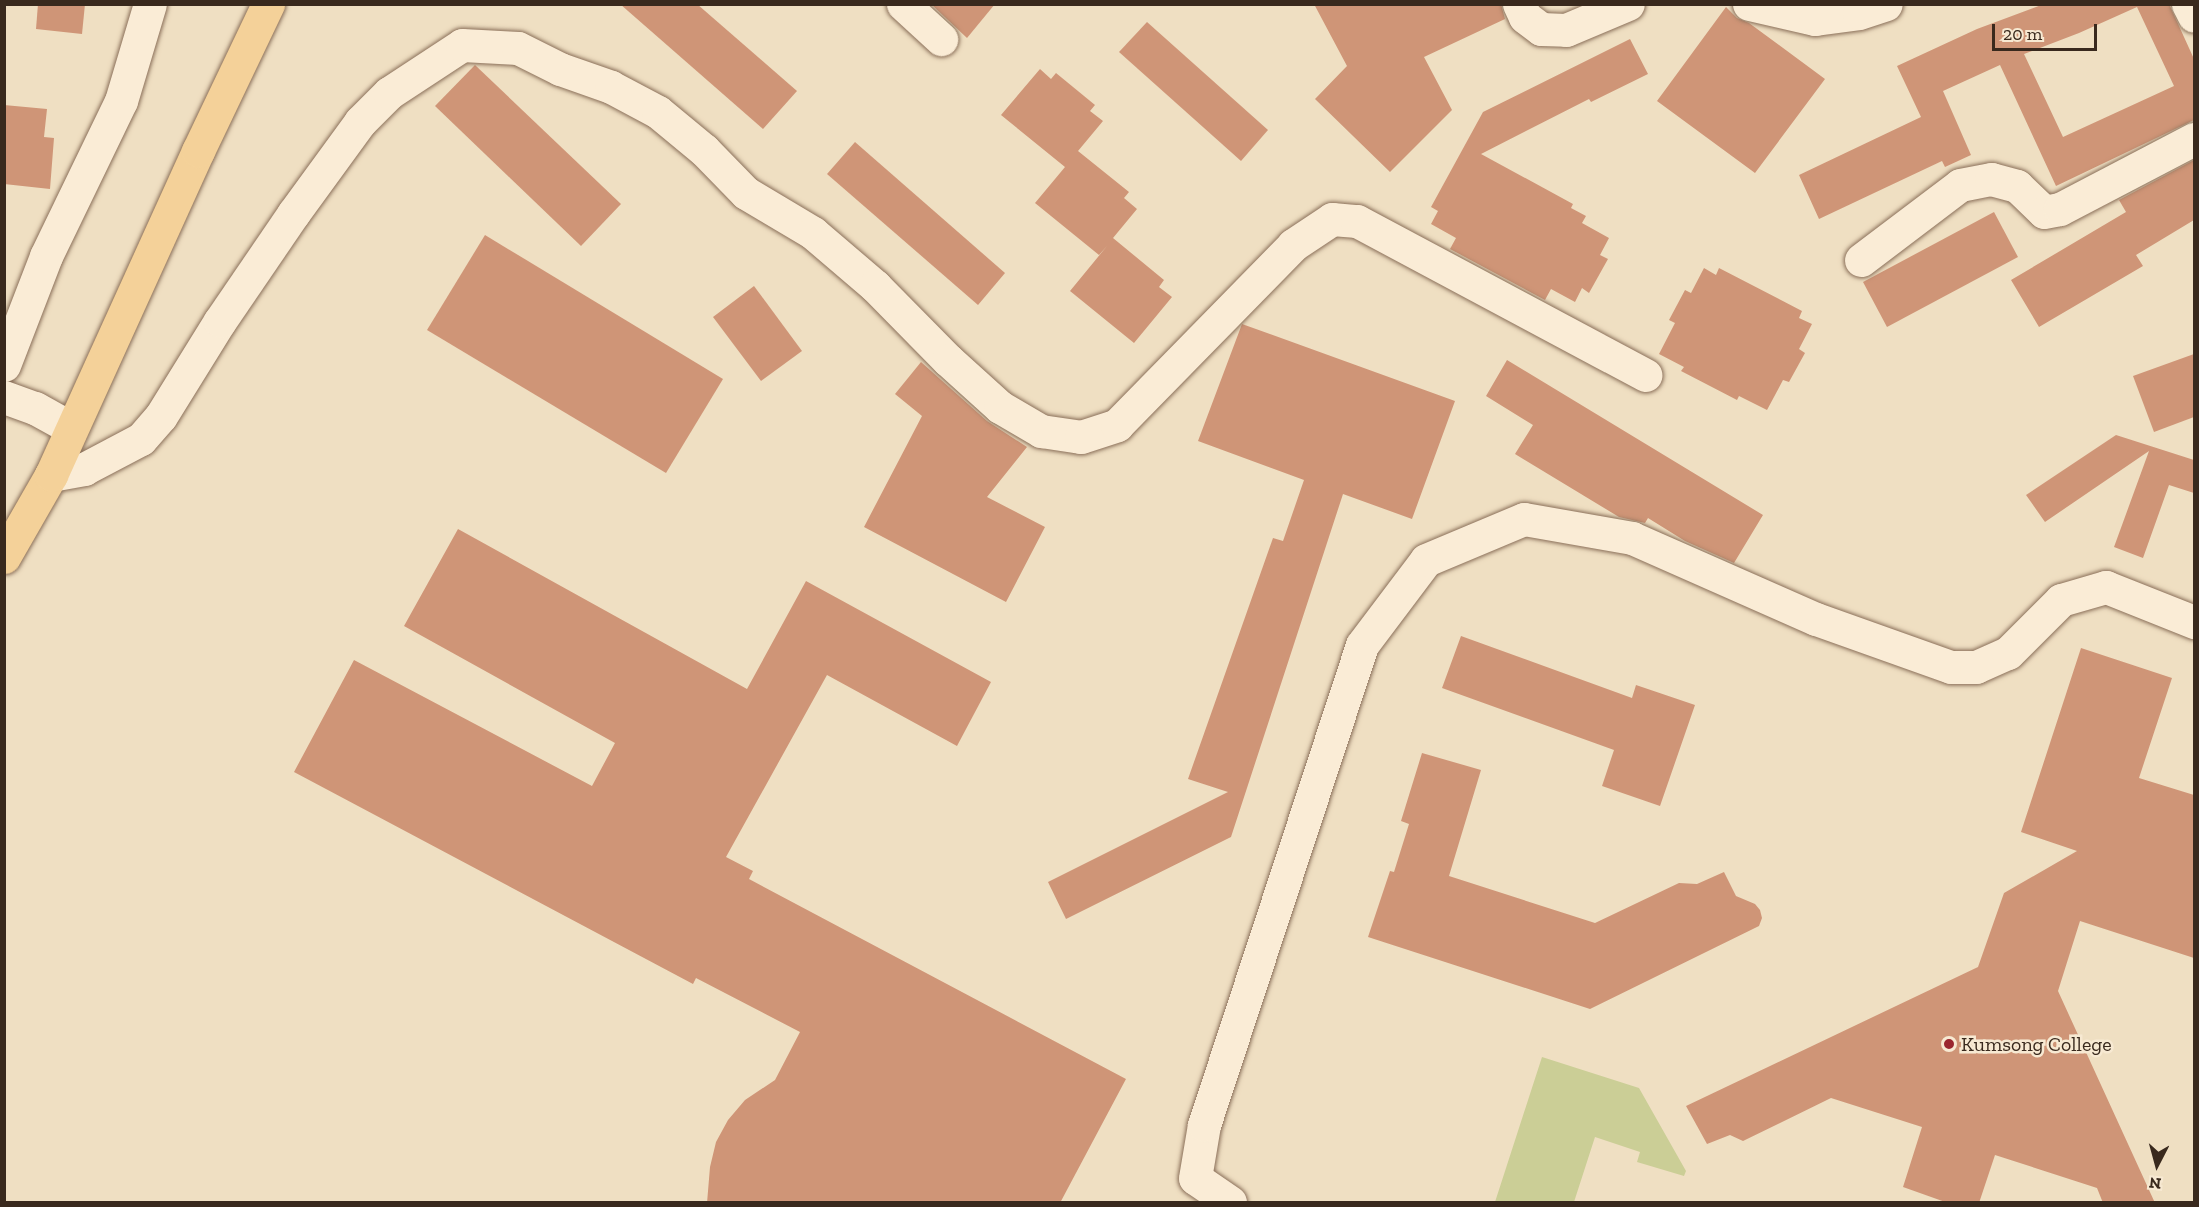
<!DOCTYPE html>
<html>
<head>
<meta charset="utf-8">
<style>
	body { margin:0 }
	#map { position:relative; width:2199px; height:1207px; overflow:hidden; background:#efdfc2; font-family:"Zilla Slab",serif }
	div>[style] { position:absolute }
	.green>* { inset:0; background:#cbce96 }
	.building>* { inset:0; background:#cf9577 }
	.roads { filter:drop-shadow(0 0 2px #8a6f59) drop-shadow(0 0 2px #8a6f59) }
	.minor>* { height:33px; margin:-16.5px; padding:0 16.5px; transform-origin:16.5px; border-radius:16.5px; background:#faecd6 }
	.major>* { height:33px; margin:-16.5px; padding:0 16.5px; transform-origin:16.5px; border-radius:16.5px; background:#f4d199 }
	.dots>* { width:16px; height:16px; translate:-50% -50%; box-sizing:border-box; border:3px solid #f7e9d2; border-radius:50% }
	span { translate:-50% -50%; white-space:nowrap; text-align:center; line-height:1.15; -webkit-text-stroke:5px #f7e9d2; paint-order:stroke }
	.poi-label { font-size:20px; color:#39291d }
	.left { translate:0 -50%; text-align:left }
	.frame { position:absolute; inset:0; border:6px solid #39291d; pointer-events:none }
	.north { position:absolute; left:2127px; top:1135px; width:60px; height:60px; -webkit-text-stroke:4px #f7e9d2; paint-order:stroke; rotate:186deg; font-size:16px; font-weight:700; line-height:24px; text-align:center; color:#39291d }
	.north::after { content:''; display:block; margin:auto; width:21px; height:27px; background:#39291d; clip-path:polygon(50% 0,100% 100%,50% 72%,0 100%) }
	.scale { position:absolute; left:1992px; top:24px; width:105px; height:27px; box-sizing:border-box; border:3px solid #39291d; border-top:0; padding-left:8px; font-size:18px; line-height:21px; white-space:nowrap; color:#39291d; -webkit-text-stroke:4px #f7e9d2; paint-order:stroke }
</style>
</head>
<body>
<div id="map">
	<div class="green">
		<div style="clip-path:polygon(1542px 1057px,1639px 1088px,1686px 1171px,1684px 1176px,1637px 1162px,1640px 1152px,1595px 1137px,1574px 1202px,1495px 1202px)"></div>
	</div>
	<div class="building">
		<div style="clip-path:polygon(38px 4px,85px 4px,82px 34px,36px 29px)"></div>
		<div style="clip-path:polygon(620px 4px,697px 4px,797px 91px,763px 129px)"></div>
		<div style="clip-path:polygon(931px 4px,995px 4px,967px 38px)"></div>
		<div style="clip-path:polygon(1314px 4px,1501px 4px,1505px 19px,1424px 57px,1452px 110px,1390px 172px,1315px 99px,1347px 66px)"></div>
		<div style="clip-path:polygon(evenodd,2044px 4px,2169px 4px,2194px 59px,2194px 120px,2056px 186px,2000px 65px,1943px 91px,1971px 155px,1945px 167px,1942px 161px,1819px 219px,1799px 175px,1921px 117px,1897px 66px,1977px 29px,2044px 4px,2137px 7px,2174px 86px,2063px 137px,2024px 54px,2079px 33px,2137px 7px)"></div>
		<div style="clip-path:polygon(1726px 7px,1737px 18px,1749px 23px,1825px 79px,1755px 173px,1657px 101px)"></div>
		<div style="clip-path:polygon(1147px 22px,1268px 130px,1241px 161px,1119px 52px)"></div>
		<div style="clip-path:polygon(1630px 39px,1648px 74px,1591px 102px,1589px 99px,1481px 154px,1573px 204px,1571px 208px,1586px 216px,1582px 223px,1609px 238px,1600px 255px,1608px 259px,1589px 293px,1582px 288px,1575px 302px,1551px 289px,1545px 300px,1450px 249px,1456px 238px,1431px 224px,1438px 211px,1431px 207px,1483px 112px)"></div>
		<div style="clip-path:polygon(475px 65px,621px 204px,581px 246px,435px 106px)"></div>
		<div style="clip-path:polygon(1040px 69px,1051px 79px,1056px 73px,1095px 105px,1090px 111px,1103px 121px,1078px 151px,1129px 192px,1124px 198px,1137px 209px,1113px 238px,1164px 280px,1159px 287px,1172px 297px,1134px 343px,1070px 291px,1107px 246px,1099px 255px,1035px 203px,1065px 167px,1001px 115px)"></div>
		<div style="clip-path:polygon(4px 105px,47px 109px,44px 137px,54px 138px,50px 189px,4px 184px)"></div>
		<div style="clip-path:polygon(855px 142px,1005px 273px,978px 305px,827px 174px)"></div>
		<div style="clip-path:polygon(2194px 160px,2194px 220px,2136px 255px,2143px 266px,2039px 327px,2011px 280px,2126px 212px,2119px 200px)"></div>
		<div style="clip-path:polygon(1994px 212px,2018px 257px,1887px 327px,1863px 282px)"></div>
		<div style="clip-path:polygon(485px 235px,723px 379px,666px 473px,427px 330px)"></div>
		<div style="clip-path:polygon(1704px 268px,1716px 275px,1719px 268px,1802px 311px,1799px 318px,1812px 324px,1799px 349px,1805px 353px,1789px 382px,1783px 380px,1767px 410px,1739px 396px,1737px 400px,1681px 371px,1684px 367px,1659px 354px,1675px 323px,1669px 320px,1685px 290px,1691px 293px)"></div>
		<div style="clip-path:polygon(754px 286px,802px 351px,761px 381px,713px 317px)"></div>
		<div style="clip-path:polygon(1242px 324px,1455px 401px,1412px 519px,1343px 494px,1231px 837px,1066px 919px,1048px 882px,1228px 792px,1188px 779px,1273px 538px,1283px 541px,1304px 480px,1198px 441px)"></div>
		<div style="clip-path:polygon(2194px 354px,2194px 417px,2154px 432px,2133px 376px)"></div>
		<div style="clip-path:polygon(1507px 360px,1763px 515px,1734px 563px,1685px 541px,1648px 518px,1645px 523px,1619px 517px,1515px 454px,1533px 425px,1486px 396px)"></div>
		<div style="clip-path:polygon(921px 362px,987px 421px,1027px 447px,987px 497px,1045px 527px,1006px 602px,864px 527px,922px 416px,895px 394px)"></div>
		<div style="clip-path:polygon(2116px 435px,2194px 460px,2194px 493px,2169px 485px,2143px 558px,2114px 547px,2149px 451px,2045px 522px,2026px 495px)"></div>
		<div style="clip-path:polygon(458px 529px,747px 689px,806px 581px,991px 682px,957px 746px,827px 675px,726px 857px,753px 871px,749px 879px,1126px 1079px,1060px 1203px,707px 1203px,710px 1167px,716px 1142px,728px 1120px,745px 1100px,775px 1080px,800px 1032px,696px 978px,693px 984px,294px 772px,354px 660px,592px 786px,615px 743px,404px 626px)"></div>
		<div style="clip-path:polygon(1461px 636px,1632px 698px,1636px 685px,1695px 705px,1660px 806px,1602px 786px,1614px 750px,1442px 688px)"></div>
		<div style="clip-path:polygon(2081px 648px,2172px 678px,2139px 778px,2194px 795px,2194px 958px,2080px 921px,2058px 991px,2155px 1203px,2103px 1203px,2097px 1188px,1995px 1155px,1979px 1203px,1948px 1203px,1903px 1187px,1922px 1127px,1831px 1098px,1743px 1141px,1730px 1135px,1707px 1144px,1686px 1106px,1978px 967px,2004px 893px,2077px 851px,2021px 832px)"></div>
		<div style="clip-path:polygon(1422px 753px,1481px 770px,1449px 876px,1595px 923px,1679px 883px,1697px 884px,1724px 872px,1736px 896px,1755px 904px,1760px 910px,1762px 918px,1759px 926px,1590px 1009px,1368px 937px,1390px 871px,1394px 872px,1409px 824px,1401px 821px)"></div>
	</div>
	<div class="roads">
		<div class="minor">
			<div style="left:903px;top:4px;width:52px;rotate:42.6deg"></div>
			<div style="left:1519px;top:4px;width:14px;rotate:65deg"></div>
			<div style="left:1525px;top:17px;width:20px;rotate:37deg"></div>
			<div style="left:1541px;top:29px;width:25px;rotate:2deg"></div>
			<div style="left:1566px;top:30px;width:67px;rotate:-22.8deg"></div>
			<div style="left:1749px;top:4px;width:68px;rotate:12.8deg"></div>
			<div style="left:1815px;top:19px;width:44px;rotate:-7.8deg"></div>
			<div style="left:1859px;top:13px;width:28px;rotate:-18deg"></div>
			<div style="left:2188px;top:4px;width:13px;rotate:63deg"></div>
			<div style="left:1861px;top:260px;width:124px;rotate:-37.1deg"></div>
			<div style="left:1960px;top:185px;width:32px;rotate:-11deg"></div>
			<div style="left:1991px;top:179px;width:27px;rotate:15deg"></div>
			<div style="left:2017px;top:186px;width:37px;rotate:44deg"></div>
			<div style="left:2044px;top:212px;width:16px;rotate:-11deg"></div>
			<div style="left:2060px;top:209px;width:151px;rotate:-27.6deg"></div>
			<div style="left:4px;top:365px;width:117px;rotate:-68.9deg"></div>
			<div style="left:46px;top:256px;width:172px;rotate:-64.2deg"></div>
			<div style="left:121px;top:101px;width:101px;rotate:-73.4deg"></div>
			<div style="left:4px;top:397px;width:33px;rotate:20deg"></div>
			<div style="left:35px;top:408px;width:41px;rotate:29.1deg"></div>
			<div style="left:51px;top:475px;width:34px;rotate:-10deg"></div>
			<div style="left:84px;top:469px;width:64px;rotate:-27.8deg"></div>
			<div style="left:141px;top:439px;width:30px;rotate:-49deg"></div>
			<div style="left:161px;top:416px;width:112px;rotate:-58.2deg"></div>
			<div style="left:220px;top:321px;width:130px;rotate:-55.7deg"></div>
			<div style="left:293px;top:214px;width:114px;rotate:-53.9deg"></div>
			<div style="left:360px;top:122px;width:41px;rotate:-45deg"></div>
			<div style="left:389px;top:93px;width:87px;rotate:-33.3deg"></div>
			<div style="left:462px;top:45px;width:56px;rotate:3.1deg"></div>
			<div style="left:518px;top:48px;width:47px;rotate:26.6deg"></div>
			<div style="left:560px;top:69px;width:54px;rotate:19.4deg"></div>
			<div style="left:611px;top:87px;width:53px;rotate:28deg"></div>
			<div style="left:658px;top:112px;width:60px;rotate:39.6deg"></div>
			<div style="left:704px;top:150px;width:60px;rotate:45.7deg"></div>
			<div style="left:746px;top:193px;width:78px;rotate:30.8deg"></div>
			<div style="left:813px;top:233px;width:82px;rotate:40.5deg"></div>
			<div style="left:875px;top:286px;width:104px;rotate:45.4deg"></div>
			<div style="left:948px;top:360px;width:70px;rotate:42.1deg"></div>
			<div style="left:1000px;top:407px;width:48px;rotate:30.3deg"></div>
			<div style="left:1041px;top:431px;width:40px;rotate:8.5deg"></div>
			<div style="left:1081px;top:437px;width:38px;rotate:-18deg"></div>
			<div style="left:1117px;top:425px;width:252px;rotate:-45.6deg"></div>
			<div style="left:1293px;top:245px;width:47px;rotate:-33.7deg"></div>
			<div style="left:1332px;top:219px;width:25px;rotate:5deg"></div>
			<div style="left:1357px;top:221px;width:327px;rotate:28.1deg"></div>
			<div style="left:1230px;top:1202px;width:42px;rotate:-145.6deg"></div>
			<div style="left:1195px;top:1178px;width:54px;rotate:-80.4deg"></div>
			<div style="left:1204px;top:1125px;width:505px;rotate:-71.78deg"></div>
			<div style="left:1362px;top:645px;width:106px;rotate:-53deg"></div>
			<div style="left:1426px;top:560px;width:106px;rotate:-22.7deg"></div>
			<div style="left:1524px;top:519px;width:110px;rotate:10deg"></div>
			<div style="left:1632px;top:538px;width:201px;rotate:23.8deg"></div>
			<div style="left:1816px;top:619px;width:143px;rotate:19.6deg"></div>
			<div style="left:1951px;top:667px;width:25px"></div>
			<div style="left:1976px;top:667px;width:35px;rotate:-24deg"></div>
			<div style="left:2008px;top:653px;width:75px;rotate:-45deg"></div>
			<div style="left:2061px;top:600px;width:47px;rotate:-16.1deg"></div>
			<div style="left:2106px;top:587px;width:95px;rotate:21.7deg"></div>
		</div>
		<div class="major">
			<div style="left:4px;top:557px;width:95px;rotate:-60.2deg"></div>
			<div style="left:51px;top:475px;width:356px;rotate:-65.6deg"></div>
			<div style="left:198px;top:151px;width:163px;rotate:-64.5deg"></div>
		</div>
	</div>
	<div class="dots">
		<div style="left:1949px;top:1044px;background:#9b2730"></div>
	</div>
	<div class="poi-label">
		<span class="left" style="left:1961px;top:1044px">Kumsong College</span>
	</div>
	<div class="frame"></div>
	<div class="north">N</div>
	<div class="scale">20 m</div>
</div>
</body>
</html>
